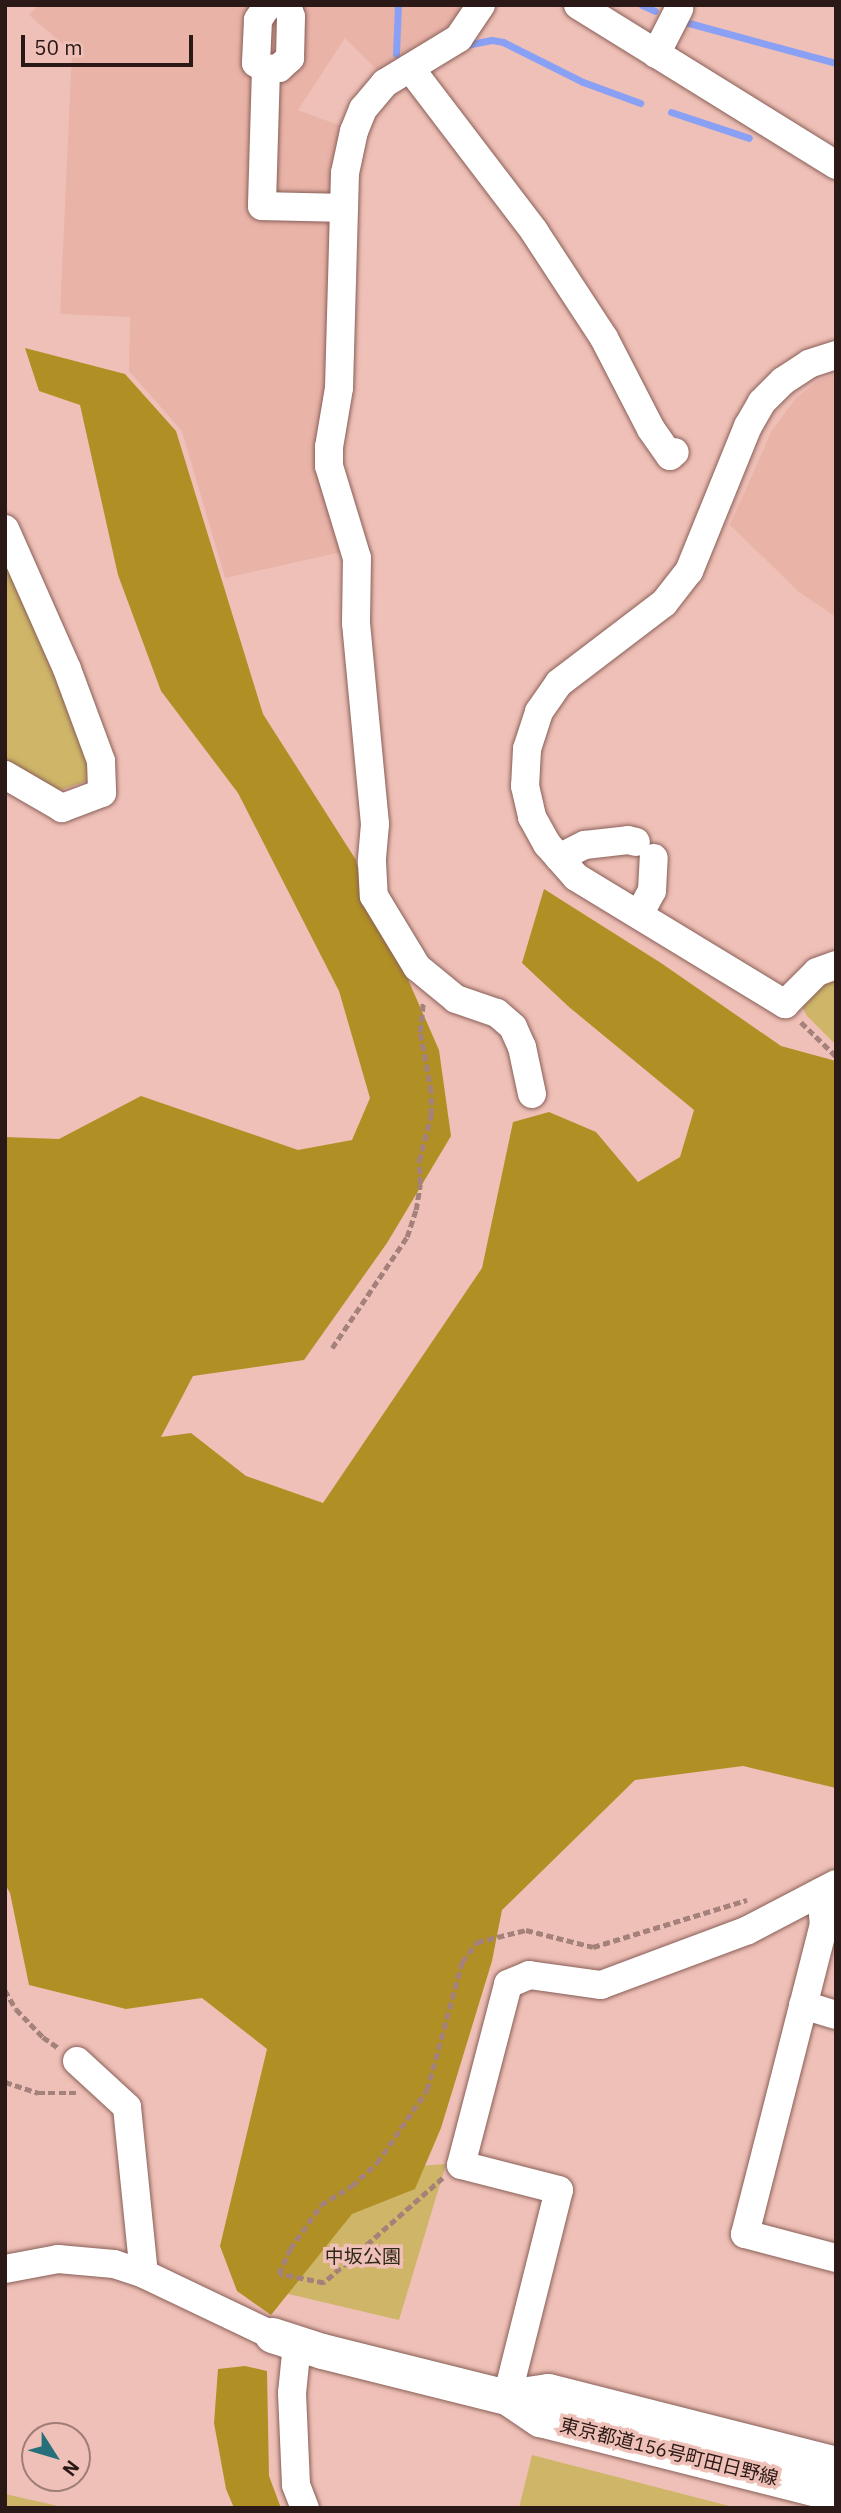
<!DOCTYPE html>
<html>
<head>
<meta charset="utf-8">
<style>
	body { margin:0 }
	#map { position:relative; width:841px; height:2513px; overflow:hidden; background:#efc0b7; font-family:"IBM Plex Sans","Noto Sans JP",sans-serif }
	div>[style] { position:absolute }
	.built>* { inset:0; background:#e9b3a8 }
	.green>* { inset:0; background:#ceb568 }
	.forest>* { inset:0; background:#b09024 }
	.stream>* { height:7px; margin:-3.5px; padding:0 3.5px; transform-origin:3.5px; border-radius:3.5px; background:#8aa0f4 }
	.path>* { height:4.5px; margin-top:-2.25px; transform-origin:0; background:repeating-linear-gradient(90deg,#a5817b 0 7px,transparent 0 10.5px) }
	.roads { filter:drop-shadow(0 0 2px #885f57) drop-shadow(0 0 2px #885f57) }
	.minor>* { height:28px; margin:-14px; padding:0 14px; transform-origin:14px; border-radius:14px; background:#fff }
	.major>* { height:35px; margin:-17.5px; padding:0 17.5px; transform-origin:17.5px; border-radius:17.5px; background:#fff }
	span { translate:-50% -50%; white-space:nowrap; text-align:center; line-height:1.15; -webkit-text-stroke:7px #efc0b7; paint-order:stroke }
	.park-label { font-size:19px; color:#2f2918 }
	.street-label { font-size:19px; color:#2a1916 }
	.frame { position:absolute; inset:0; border:7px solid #2a1916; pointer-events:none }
	.north { position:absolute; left:21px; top:2422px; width:70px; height:70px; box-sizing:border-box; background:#efc0b7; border:2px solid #a07d77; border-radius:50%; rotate:127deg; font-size:19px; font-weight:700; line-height:28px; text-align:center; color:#2a1916 }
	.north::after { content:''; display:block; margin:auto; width:24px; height:32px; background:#286f7c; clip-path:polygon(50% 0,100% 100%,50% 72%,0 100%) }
	.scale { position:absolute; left:21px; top:35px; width:172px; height:32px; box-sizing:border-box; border:4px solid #2a1916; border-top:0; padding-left:9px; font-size:21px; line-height:24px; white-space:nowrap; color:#2a1916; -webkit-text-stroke:5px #efc0b7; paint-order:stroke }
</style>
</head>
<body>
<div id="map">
	<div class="built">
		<div style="clip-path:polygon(38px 5px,465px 5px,452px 30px,378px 71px,345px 38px,298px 110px,344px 127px,329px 388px,346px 551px,225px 578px,182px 431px,129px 371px,130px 317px,60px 314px,72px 52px,29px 15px)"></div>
		<div style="clip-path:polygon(836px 374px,836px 617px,799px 592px,730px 525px,771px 432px,795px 399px,819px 380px)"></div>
	</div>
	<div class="green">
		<div style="clip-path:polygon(5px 557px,91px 763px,90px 780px,51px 793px,5px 766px)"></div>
		<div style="clip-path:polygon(836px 975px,836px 1045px,807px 1016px,799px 1001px)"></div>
		<div style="clip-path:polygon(446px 2164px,399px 2320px,280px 2292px,390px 2168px)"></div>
		<div style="clip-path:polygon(532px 2455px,737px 2508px,519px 2508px)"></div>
		<div style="clip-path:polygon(5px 2494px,67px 2508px,5px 2508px)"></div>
	</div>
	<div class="forest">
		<div style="clip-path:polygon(25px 348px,125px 374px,176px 431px,263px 714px,356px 860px,366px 904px,403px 968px,439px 1050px,451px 1136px,387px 1243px,304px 1360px,193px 1376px,161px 1437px,191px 1433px,246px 1476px,323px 1503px,482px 1268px,513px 1122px,549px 1112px,596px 1132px,638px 1182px,680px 1157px,694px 1110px,569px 1007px,522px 963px,544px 889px,661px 963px,781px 1046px,836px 1061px,836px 1788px,743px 1766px,635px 1780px,502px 1910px,492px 1961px,441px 2128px,415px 2189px,352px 2214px,271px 2315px,237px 2291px,220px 2246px,267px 2049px,202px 1998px,126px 2009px,29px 1985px,10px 1893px,5px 1884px,5px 1137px,59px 1139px,141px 1096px,298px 1150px,352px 1140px,370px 1098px,339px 991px,238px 793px,161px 691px,118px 575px,80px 405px,39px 391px)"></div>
		<div style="clip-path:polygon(245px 2366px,267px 2371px,269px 2476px,281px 2508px,234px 2508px,226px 2489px,214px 2423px,218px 2369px)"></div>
	</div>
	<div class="stream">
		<div style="left:642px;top:5px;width:14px;rotate:25deg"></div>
		<div style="left:685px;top:22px;width:156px;rotate:15.2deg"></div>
		<div style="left:466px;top:45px;width:26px;rotate:-11deg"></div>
		<div style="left:492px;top:40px;width:11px;rotate:10deg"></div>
		<div style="left:503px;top:42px;width:89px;rotate:26.6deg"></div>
		<div style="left:583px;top:82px;width:61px;rotate:20.2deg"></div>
		<div style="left:396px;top:54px;width:49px;rotate:-87.7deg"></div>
		<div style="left:671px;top:112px;width:82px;rotate:18.4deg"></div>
	</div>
	<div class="path">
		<div style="left:801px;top:1022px;width:49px;rotate:44.2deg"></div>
		<div style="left:332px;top:1348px;width:134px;rotate:-56deg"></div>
		<div style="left:407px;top:1237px;width:28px;rotate:-72deg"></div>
		<div style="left:416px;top:1210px;width:26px;rotate:-81deg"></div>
		<div style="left:420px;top:1184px;width:23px;rotate:-92deg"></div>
		<div style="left:419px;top:1161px;width:48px;rotate:-75.4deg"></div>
		<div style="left:431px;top:1115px;width:23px;rotate:-90deg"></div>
		<div style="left:431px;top:1092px;width:61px;rotate:-100.4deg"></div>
		<div style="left:420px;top:1032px;width:30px;rotate:-84deg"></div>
		<div style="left:5px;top:1990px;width:22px;rotate:60deg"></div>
		<div style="left:16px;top:2009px;width:39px;rotate:46deg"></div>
		<div style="left:43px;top:2037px;width:19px;rotate:35deg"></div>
		<div style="left:5px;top:2082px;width:35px;rotate:18deg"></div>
		<div style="left:38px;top:2093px;width:38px"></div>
		<div style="left:443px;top:2178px;width:159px;rotate:138.6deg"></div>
		<div style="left:324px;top:2283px;width:46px;rotate:-168.7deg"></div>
		<div style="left:279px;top:2274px;width:27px;rotate:-66deg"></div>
		<div style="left:290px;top:2249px;width:54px;rotate:-54.8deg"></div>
		<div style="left:321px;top:2205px;width:36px;rotate:-32deg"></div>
		<div style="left:352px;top:2186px;width:34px;rotate:-43deg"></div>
		<div style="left:377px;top:2163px;width:88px;rotate:-55.6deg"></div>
		<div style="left:427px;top:2090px;width:133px;rotate:-74.7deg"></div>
		<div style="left:462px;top:1962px;width:25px;rotate:-53deg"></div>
		<div style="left:477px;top:1942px;width:50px;rotate:-13.8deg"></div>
		<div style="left:526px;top:1930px;width:69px;rotate:14.2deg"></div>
		<div style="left:593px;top:1947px;width:161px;rotate:-17deg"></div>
	</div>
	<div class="roads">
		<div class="minor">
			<div style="left:268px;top:5px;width:18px;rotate:124deg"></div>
			<div style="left:258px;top:20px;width:43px;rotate:92.7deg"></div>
			<div style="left:256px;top:63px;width:12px;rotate:31deg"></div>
			<div style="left:266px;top:69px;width:13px;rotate:-4deg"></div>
			<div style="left:279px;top:68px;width:15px;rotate:-42deg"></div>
			<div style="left:290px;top:58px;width:41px;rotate:-88.6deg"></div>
			<div style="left:291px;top:17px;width:13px;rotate:-108deg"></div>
			<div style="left:481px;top:5px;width:40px;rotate:124deg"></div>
			<div style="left:459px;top:38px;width:87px;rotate:148.7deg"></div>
			<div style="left:385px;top:83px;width:34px;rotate:130deg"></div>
			<div style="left:363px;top:109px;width:24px;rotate:112deg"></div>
			<div style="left:354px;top:131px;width:43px;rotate:102.1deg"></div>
			<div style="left:345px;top:173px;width:215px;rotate:91.6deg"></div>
			<div style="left:339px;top:388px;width:60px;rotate:99.6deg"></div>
			<div style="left:329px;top:447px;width:19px;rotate:90deg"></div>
			<div style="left:329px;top:466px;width:96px;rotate:73.1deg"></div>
			<div style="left:357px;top:558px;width:65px;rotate:90.9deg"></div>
			<div style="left:356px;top:623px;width:202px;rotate:84.6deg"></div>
			<div style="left:375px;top:824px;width:38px;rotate:95deg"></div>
			<div style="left:372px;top:862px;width:34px;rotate:87deg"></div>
			<div style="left:374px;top:896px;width:83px;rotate:58.8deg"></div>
			<div style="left:417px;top:967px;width:50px;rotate:39.4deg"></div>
			<div style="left:456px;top:999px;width:43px;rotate:18.9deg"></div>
			<div style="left:497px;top:1013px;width:21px;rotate:41deg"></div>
			<div style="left:513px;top:1027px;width:22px;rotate:66deg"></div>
			<div style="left:522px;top:1047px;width:48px;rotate:78deg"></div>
			<div style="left:578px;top:5px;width:304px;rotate:31.8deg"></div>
			<div style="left:656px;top:54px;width:51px;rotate:-62.9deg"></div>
			<div style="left:410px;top:68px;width:205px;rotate:52.7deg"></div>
			<div style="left:534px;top:231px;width:128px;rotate:56.8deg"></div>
			<div style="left:604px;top:338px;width:102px;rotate:62.7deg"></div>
			<div style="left:651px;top:429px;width:33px;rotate:55deg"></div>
			<div style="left:670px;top:456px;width:6px;rotate:-39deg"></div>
			<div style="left:266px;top:69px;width:137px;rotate:91.7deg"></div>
			<div style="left:262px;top:206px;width:82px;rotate:1.4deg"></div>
			<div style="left:836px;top:355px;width:28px;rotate:162deg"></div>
			<div style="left:809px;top:364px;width:31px;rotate:147deg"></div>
			<div style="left:783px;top:381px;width:30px;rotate:135deg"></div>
			<div style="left:762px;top:402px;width:28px;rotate:120deg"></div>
			<div style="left:748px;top:426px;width:157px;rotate:112.1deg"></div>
			<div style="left:689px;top:571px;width:41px;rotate:128deg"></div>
			<div style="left:664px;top:603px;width:132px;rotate:142.7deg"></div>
			<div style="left:559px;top:683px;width:35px;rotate:125deg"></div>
			<div style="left:539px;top:712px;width:39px;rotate:108deg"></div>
			<div style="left:527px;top:749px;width:37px;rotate:93deg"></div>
			<div style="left:525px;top:786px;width:32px;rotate:77deg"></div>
			<div style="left:532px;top:817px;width:31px;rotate:61deg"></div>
			<div style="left:547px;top:844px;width:44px;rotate:48.7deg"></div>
			<div style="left:576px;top:877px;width:245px;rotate:31.3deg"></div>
			<div style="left:785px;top:1004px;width:45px;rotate:-45deg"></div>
			<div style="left:817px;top:972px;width:20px;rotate:-20deg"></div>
			<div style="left:5px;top:529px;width:153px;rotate:66.1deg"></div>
			<div style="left:67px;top:669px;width:98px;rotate:69.7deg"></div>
			<div style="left:101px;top:761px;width:32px;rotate:88deg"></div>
			<div style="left:102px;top:793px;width:43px;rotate:159.4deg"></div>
			<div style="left:62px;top:808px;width:66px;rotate:-149.9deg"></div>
			<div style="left:559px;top:858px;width:29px;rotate:-27deg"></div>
			<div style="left:585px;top:845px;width:43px;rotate:-6.6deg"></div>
			<div style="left:628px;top:840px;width:8px;rotate:14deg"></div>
			<div style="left:639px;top:915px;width:27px;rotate:-62deg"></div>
			<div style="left:652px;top:891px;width:33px;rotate:-87deg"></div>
			<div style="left:821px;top:1892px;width:32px;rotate:85deg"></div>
			<div style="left:824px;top:1924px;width:320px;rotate:104.3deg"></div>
			<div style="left:745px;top:2234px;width:94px;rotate:14.8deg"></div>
			<div style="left:803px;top:2005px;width:34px;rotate:17deg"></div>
			<div style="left:77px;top:2061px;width:68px;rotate:42.6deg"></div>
			<div style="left:127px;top:2107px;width:168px;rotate:84.2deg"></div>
			<div style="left:5px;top:2269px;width:54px;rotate:-10.7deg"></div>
			<div style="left:58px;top:2259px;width:56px;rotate:5.1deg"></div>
			<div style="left:114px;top:2264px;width:32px;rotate:18deg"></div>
			<div style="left:144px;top:2274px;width:142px;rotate:25.5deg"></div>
			<div style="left:297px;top:2344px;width:49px;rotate:95.8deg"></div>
			<div style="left:292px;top:2393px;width:92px;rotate:87.5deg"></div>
			<div style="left:296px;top:2485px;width:25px;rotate:69deg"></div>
			<div style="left:507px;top:2397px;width:213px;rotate:-75.9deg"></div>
			<div style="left:559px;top:2190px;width:101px;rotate:-165.7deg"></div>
			<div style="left:461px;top:2165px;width:187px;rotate:-75.4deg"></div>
			<div style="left:508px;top:1984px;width:23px;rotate:-23deg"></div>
			<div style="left:529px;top:1975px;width:73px;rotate:7.9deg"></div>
			<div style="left:601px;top:1985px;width:157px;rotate:-20.5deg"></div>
			<div style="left:748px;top:1930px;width:99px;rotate:-27.6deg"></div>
		</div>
		<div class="major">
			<div style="left:272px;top:2335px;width:52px;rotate:17.7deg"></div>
			<div style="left:322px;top:2351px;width:191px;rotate:14deg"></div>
			<div style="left:507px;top:2397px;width:40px;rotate:34deg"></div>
			<div style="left:540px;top:2419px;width:305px;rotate:14.2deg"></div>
			<div style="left:507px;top:2397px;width:41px;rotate:-8.3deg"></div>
			<div style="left:548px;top:2391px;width:297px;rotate:14.2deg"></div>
		</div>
	</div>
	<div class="park-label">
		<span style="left:363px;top:2257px">中坂公園</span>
	</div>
	<div class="street-label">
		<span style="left:669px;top:2452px;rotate:14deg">東京都道156号町田日野線</span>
	</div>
	<div class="frame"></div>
	<div class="north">N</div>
	<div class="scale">50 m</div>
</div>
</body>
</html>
